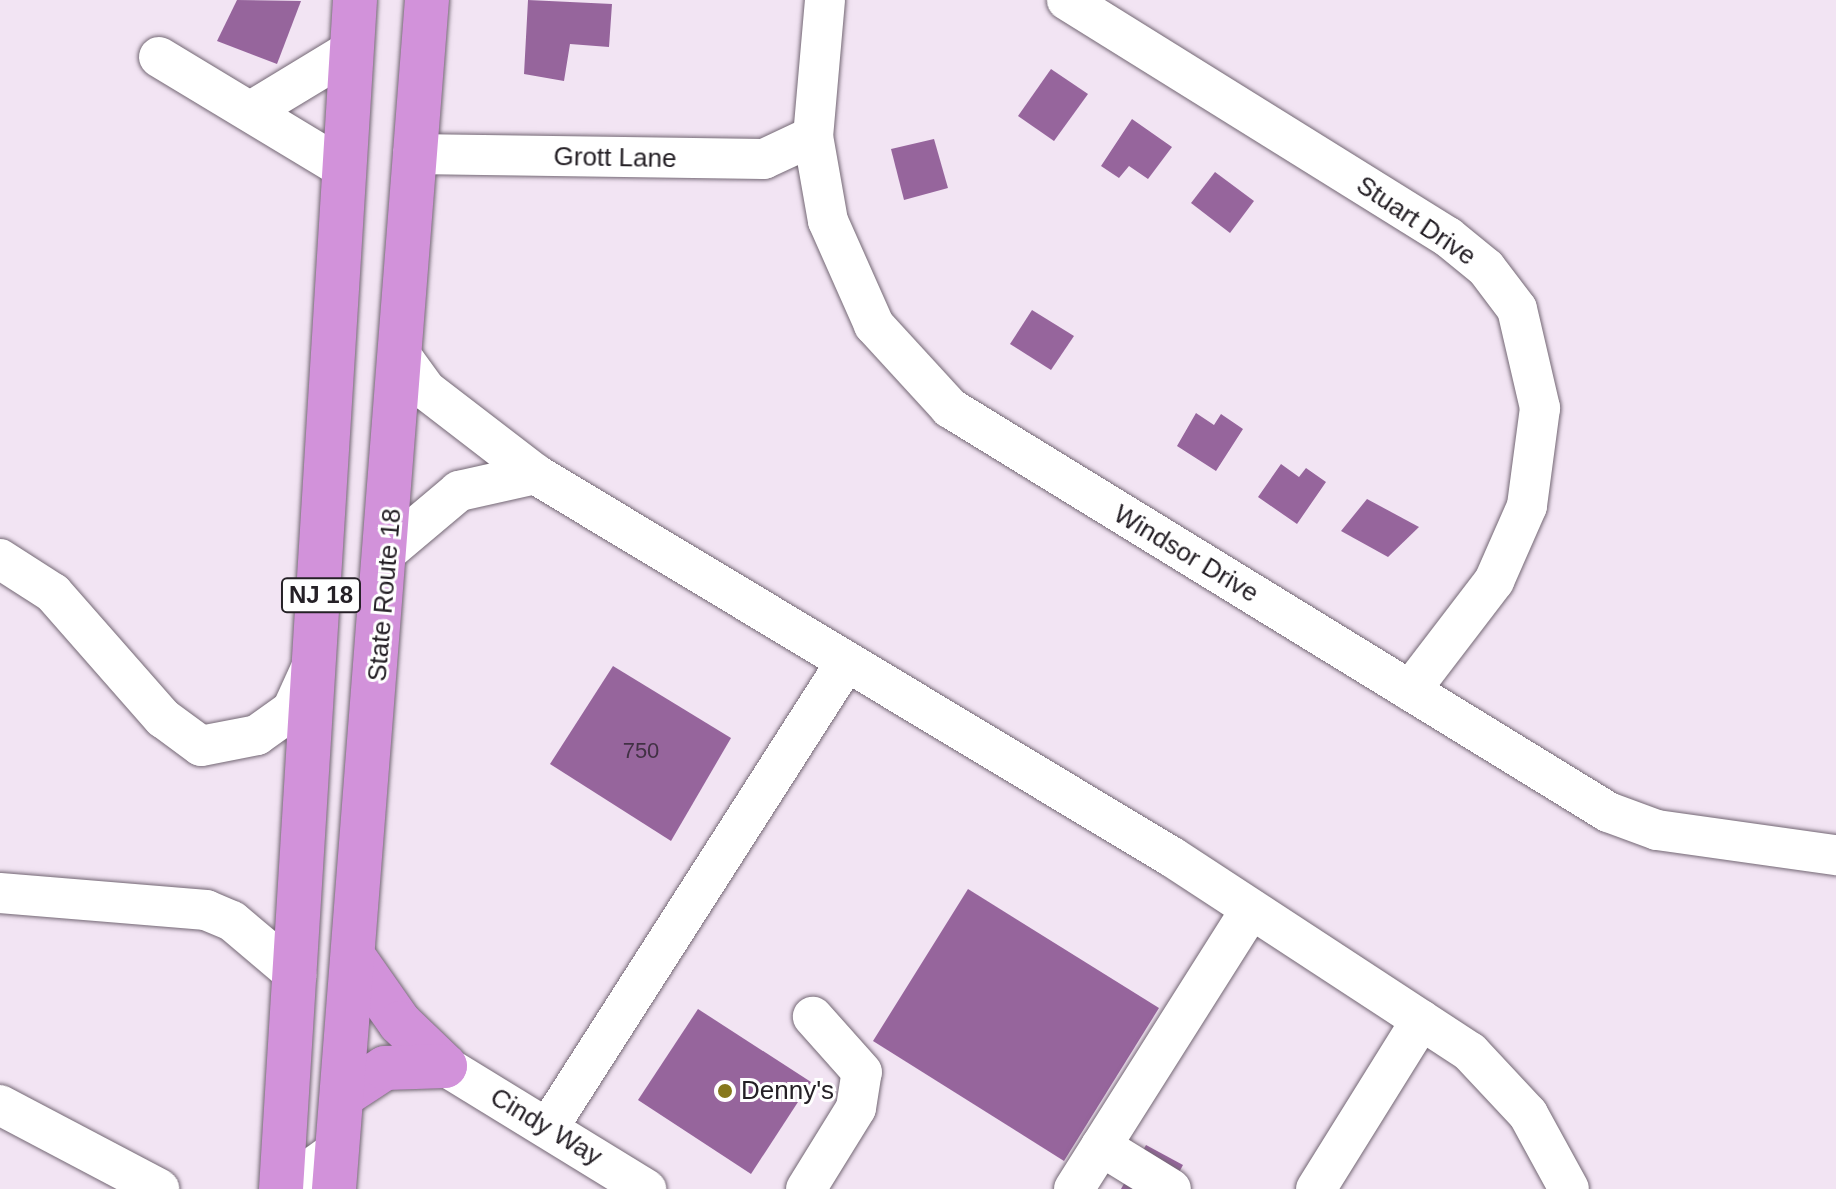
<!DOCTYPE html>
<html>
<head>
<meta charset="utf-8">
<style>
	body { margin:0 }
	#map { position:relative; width:1836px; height:1189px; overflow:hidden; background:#f2e4f3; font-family:Arial,sans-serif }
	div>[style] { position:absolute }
	.building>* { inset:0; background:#96659c }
	.roads { filter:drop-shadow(0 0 2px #736774) drop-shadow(0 0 2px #736774) }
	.minor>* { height:40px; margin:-20px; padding:0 20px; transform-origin:20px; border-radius:20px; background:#fff }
	.highway>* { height:44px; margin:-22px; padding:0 22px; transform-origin:22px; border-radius:22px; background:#d292da }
	.dots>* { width:22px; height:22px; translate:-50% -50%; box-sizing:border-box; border:4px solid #fff; border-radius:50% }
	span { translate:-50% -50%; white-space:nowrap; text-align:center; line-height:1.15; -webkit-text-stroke:6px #fff; paint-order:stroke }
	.number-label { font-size:22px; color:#413144 }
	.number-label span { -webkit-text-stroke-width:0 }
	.shield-label span { padding:2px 6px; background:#fff; border:2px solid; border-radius:6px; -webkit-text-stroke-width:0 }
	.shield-label { font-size:24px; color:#252026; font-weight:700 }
	.street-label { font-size:26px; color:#252026 }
	.poi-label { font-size:26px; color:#252026 }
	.left { translate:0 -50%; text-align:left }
</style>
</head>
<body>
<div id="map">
	<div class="building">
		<div style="clip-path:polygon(237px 0,301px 1px,277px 64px,217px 41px)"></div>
		<div style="clip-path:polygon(528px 0,612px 4px,609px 47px,570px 44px,564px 81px,524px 74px)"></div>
		<div style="clip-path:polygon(1051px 69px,1088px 94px,1054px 141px,1018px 116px)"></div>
		<div style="clip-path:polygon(1132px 119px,1172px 147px,1148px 179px,1129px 166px,1119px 178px,1101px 166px)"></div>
		<div style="clip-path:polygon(934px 139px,948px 188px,904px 200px,891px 149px)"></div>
		<div style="clip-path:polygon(1215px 172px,1254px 201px,1230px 233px,1191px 203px)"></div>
		<div style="clip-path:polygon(1032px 310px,1074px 336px,1051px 370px,1010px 344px)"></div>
		<div style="clip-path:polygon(1196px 413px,1214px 425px,1221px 414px,1243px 429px,1216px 471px,1177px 446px)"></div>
		<div style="clip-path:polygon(1281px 464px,1299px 477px,1306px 468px,1326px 482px,1297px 524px,1258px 497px)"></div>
		<div style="clip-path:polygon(1367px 499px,1419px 527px,1388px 557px,1341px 531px)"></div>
		<div style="clip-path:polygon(613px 666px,731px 738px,671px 841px,550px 764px)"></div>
		<div style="clip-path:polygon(968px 889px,1159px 1008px,1064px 1161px,873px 1041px)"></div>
		<div style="clip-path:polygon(698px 1009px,811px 1082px,751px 1174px,638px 1100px)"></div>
		<div style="clip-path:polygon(1146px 1145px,1183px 1165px,1170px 1189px,1121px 1189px)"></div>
	</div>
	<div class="roads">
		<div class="minor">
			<div style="left:825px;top:0;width:137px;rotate:95deg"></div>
			<div style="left:813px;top:136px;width:86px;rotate:80deg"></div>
			<div style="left:828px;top:221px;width:114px;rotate:66.1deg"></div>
			<div style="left:874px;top:325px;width:113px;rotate:47.5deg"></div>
			<div style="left:950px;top:408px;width:772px;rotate:31.55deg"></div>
			<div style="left:1608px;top:812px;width:52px;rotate:20.2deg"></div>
			<div style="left:1657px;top:830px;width:181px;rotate:8deg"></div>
			<div style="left:1067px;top:0;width:449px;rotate:31.9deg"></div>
			<div style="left:1448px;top:237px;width:49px;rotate:39.2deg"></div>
			<div style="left:1486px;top:268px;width:51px;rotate:52.9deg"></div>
			<div style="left:1517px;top:309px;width:102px;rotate:76.9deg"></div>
			<div style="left:1540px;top:408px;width:99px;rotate:97.6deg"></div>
			<div style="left:1527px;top:506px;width:82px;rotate:113.7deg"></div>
			<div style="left:1494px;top:581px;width:138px;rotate:127.4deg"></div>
			<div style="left:159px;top:57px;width:215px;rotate:31.1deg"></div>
			<div style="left:251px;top:111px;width:116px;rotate:-31.2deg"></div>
			<div style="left:413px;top:154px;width:351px;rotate:0.8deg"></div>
			<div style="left:764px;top:159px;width:54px;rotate:-25.1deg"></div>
			<div style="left:402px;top:357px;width:41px;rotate:54deg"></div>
			<div style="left:426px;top:390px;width:138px;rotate:37.6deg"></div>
			<div style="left:535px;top:474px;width:743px;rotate:31.02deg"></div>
			<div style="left:1172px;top:857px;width:356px;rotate:33.2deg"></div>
			<div style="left:1470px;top:1052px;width:85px;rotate:46.9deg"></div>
			<div style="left:1528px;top:1114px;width:85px;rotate:61.3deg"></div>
			<div style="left:389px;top:550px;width:92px;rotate:-40.1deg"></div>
			<div style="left:459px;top:491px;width:78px;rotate:-12.6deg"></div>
			<div style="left:0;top:559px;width:63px;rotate:32.7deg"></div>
			<div style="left:53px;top:593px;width:167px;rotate:48.7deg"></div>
			<div style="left:163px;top:718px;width:47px;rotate:36.4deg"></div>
			<div style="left:201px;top:746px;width:57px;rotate:-11.1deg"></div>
			<div style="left:257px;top:735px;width:43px;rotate:-35.5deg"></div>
			<div style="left:292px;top:710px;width:51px;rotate:-65.5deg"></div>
			<div style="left:0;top:893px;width:207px;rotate:4.7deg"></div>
			<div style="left:206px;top:910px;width:28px;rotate:23deg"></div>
			<div style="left:232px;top:921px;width:84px;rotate:40.2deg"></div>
			<div style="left:445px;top:1066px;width:236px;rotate:31.5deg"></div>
			<div style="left:0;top:1105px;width:180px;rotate:27.8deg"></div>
			<div style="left:548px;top:1128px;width:553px;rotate:-57.4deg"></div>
			<div style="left:1101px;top:1146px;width:82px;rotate:31.6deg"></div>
			<div style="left:283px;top:1189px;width:67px;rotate:-35.8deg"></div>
			<div style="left:806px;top:1189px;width:95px;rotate:-58.3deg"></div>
			<div style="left:856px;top:1108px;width:36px;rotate:-81deg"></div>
			<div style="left:862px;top:1072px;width:74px;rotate:-131.7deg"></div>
			<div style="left:1074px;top:1189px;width:331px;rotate:-57.7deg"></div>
			<div style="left:1316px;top:1189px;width:199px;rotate:-58.1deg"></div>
		</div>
		<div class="highway">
			<div style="left:355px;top:959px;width:78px;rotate:54.9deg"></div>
			<div style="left:400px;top:1023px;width:62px;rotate:43.7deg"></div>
			<div style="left:342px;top:1096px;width:51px;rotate:-33.1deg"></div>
			<div style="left:385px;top:1068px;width:60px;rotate:-1.9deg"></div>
			<div style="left:281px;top:1189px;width:1191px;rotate:-86.44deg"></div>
			<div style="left:334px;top:1189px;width:1193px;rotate:-85.53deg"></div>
		</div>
	</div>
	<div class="dots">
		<div style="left:725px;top:1091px;background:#86781d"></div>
	</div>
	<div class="number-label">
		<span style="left:641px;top:751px">750</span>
	</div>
	<div class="shield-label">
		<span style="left:321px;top:595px">NJ 18</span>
	</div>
	<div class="street-label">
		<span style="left:615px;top:158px;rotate:1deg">Grott Lane</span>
		<span style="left:1416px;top:221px;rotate:34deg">Stuart Drive</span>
		<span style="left:1186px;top:554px;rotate:31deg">Windsor Drive</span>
		<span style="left:385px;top:595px;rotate:-85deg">State Route 18</span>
		<span style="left:546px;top:1127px;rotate:31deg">Cindy Way</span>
	</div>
	<div class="poi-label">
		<span class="left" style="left:741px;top:1091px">Denny's</span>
	</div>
</div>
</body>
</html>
